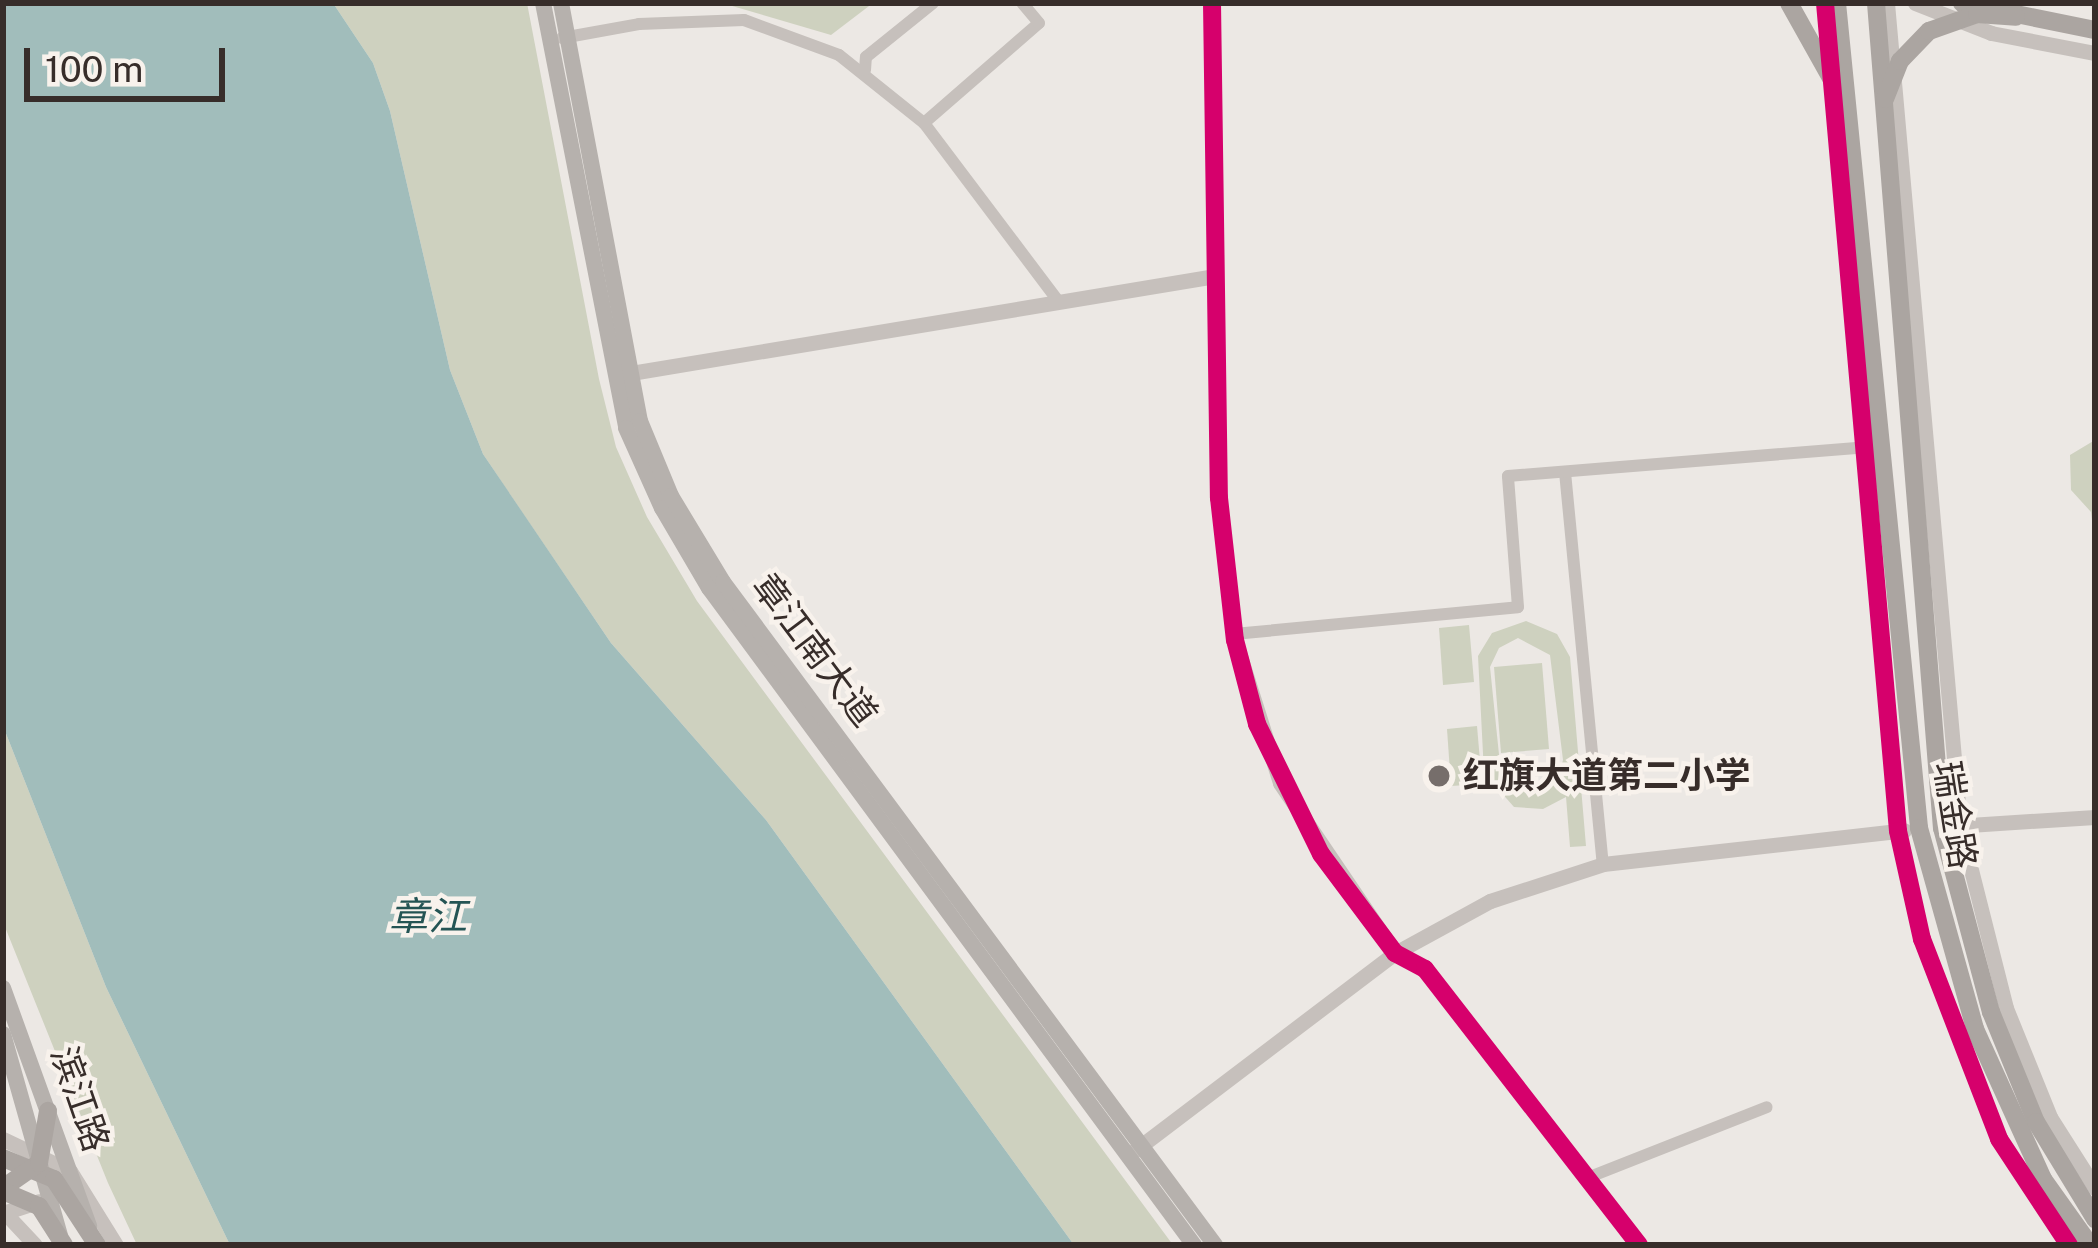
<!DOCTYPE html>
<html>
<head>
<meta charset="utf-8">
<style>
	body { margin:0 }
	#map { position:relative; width:2098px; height:1248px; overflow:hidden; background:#ece8e4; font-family:"Public Sans","Noto Sans SC",sans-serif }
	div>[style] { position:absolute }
	.green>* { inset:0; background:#ced1bf }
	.water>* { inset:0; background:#a1bdbb }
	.minor>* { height:12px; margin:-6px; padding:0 6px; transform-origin:6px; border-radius:6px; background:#c6c0bc }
	.tertiary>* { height:15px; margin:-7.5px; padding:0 7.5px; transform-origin:7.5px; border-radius:7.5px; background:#c6c0bc }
	.secondary>* { height:16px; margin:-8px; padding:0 8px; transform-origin:8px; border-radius:8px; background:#b6b1ad }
	.primary>* { height:18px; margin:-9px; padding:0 9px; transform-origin:9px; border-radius:9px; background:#aba5a1 }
	.cycleway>* { height:18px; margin:-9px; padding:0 9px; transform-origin:9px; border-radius:9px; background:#d6006c }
	.dots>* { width:33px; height:33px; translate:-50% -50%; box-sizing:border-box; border:6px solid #f8f2ec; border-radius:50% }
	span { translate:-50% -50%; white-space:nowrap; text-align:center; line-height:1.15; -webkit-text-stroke:9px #f8f2ec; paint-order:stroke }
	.street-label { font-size:36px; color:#372d2a }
	.poi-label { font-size:36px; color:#372d2a; font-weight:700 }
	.left { translate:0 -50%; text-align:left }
	.water-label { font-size:39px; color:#245454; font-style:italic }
	.frame { position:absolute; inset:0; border:6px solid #372d2a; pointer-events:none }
	.scale { position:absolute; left:24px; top:48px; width:201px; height:54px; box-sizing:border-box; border:6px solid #372d2a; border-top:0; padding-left:15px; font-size:36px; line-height:42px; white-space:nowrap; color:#372d2a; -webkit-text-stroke:9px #f8f2ec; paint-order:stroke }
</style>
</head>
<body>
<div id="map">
	<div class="green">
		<div style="clip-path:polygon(333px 3px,527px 3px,599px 379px,616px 447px,647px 517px,697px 601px,1173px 1245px,1074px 1245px,766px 820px,611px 643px,524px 515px,483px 454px,450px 370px,390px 111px,373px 63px)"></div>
		<div style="clip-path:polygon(722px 3px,873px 3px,831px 35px)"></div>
		<div style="clip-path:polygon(2095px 440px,2095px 547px,2091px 512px,2071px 490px,2070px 455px)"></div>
		<div style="clip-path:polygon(evenodd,1526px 621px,1557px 634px,1570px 657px,1586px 846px,1570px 847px,1566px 797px,1543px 809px,1514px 807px,1484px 773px,1478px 656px,1492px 633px,1526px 621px,1518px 638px,1550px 655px,1563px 760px,1557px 782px,1530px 795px,1501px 774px,1490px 667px,1499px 648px,1518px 638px)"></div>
		<div style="clip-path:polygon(1469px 625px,1474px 682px,1443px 685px,1439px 628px)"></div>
		<div style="clip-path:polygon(1542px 663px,1549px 749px,1501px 753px,1494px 667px)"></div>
		<div style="clip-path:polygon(3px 726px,106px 987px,230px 1245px,137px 1245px,108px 1183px,3px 922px)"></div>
		<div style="clip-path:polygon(1477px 726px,1482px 784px,1451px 786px,1447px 729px)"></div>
	</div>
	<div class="water">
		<div style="clip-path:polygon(3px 3px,333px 3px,373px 63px,390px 111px,450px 370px,483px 454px,611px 643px,766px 820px,1074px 1245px,230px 1245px,106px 987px,3px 726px)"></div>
	</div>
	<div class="minor">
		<div style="left:562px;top:38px;width:78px;rotate:-10.3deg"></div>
		<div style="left:639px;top:24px;width:105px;rotate:-2.2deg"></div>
		<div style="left:744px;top:20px;width:101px;rotate:20.2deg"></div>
		<div style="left:839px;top:55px;width:109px;rotate:38.7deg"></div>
		<div style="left:924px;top:123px;width:224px;rotate:53deg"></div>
		<div style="left:865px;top:70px;width:13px;rotate:-86deg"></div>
		<div style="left:866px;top:57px;width:86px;rotate:-38.9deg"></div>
		<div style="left:924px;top:123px;width:152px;rotate:-41deg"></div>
		<div style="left:1039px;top:23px;width:26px;rotate:-130deg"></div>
		<div style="left:1565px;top:472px;width:394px;rotate:84.5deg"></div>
		<div style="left:1234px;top:634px;width:285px;rotate:-5.4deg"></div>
		<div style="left:1518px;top:607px;width:131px;rotate:-94.4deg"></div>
		<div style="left:1508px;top:476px;width:365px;rotate:-4.6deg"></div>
		<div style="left:1395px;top:953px;width:34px;rotate:28deg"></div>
		<div style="left:1425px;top:969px;width:349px;rotate:52.2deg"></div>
		<div style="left:1587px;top:1178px;width:193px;rotate:-21.5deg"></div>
	</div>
	<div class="tertiary">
		<div style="left:1212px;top:3px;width:495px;rotate:89.2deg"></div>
		<div style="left:1219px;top:498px;width:143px;rotate:83.6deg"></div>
		<div style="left:1235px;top:640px;width:150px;rotate:72.5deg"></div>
		<div style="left:1280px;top:783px;width:205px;rotate:55.9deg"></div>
		<div style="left:1825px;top:3px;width:831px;rotate:84.96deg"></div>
		<div style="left:1898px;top:831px;width:111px;rotate:77.5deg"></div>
		<div style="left:1922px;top:939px;width:214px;rotate:68.9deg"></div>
		<div style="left:1999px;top:1139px;width:127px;rotate:56.6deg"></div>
		<div style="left:1887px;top:3px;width:826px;rotate:84.93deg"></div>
		<div style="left:1960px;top:826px;width:188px;rotate:75.8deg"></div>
		<div style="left:2006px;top:1008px;width:118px;rotate:68deg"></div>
		<div style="left:2050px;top:1117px;width:84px;rotate:57.6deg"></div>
		<div style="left:1915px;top:3px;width:82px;rotate:21.5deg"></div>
		<div style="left:1991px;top:33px;width:106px;rotate:10.9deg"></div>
		<div style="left:631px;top:373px;width:592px;rotate:-9.43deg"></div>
		<div style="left:1954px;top:826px;width:141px;rotate:-3.7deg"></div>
		<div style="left:3px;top:1139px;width:74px;rotate:25.5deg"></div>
		<div style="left:70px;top:1171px;width:87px;rotate:58.1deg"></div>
		<div style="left:1134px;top:1151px;width:328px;rotate:-37.2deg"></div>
		<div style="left:1395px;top:953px;width:108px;rotate:-28.7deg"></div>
		<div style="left:1490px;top:901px;width:119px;rotate:-18.1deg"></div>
		<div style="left:1603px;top:864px;width:303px;rotate:-6.4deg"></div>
		<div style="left:3px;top:1213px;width:38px;rotate:-18deg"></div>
		<div style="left:6px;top:1214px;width:42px;rotate:46.9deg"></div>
	</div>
	<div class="secondary">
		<div style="left:543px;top:3px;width:433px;rotate:78.9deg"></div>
		<div style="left:626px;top:428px;width:88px;rotate:65.8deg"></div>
		<div style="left:662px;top:508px;width:93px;rotate:59.6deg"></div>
		<div style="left:709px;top:588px;width:817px;rotate:53.57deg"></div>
		<div style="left:561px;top:3px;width:425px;rotate:79.3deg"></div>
		<div style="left:640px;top:421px;width:81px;rotate:67.5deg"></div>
		<div style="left:671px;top:496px;width:100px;rotate:58.8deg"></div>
		<div style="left:723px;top:582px;width:826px;rotate:53.42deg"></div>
		<div style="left:3px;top:988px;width:253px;rotate:70.1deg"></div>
		<div style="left:3px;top:1034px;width:209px;rotate:74.2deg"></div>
	</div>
	<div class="primary">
		<div style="left:1789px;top:3px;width:109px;rotate:60.8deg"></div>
		<div style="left:1837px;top:3px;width:829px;rotate:84.32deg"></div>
		<div style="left:1919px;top:828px;width:209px;rotate:74.4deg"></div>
		<div style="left:1975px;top:1029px;width:165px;rotate:65.6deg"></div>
		<div style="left:2043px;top:1179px;width:81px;rotate:54.5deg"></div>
		<div style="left:1876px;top:3px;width:828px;rotate:85.43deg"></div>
		<div style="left:1942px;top:828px;width:190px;rotate:75.1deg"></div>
		<div style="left:1991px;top:1012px;width:119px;rotate:67.8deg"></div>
		<div style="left:2036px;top:1122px;width:114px;rotate:58.7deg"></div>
		<div style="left:1962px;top:3px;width:136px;rotate:11.5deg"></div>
		<div style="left:1885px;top:99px;width:41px;rotate:-68.5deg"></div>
		<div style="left:1900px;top:61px;width:42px;rotate:-46deg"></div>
		<div style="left:1929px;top:31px;width:51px;rotate:-19.5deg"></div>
		<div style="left:1977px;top:14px;width:39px;rotate:4deg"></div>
		<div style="left:3px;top:1158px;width:55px;rotate:22.4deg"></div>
		<div style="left:54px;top:1179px;width:79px;rotate:56.9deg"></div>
		<div style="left:3px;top:1188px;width:44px;rotate:-34.8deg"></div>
		<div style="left:39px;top:1163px;width:53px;rotate:-80.2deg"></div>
		<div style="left:3px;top:1191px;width:39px;rotate:23deg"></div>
		<div style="left:39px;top:1206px;width:46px;rotate:57.3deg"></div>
	</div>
	<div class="cycleway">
		<div style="left:1212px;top:3px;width:495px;rotate:89.2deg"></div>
		<div style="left:1219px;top:498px;width:143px;rotate:83.6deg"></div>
		<div style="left:1235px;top:640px;width:87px;rotate:75.3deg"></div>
		<div style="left:1257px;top:724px;width:145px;rotate:63.8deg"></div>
		<div style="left:1321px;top:854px;width:124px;rotate:53.2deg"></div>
		<div style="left:1395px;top:953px;width:34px;rotate:28deg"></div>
		<div style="left:1425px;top:969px;width:349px;rotate:52.2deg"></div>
		<div style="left:1825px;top:3px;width:831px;rotate:84.96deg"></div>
		<div style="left:1898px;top:831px;width:111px;rotate:77.5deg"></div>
		<div style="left:1922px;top:939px;width:214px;rotate:68.9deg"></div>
		<div style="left:1999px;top:1139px;width:127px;rotate:56.6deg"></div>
	</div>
	<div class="dots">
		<div style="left:1439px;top:776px;background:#766e6b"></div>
	</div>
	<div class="street-label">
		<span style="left:815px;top:650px;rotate:53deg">章江南大道</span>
		<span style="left:1955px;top:815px;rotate:81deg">瑞金路</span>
		<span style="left:80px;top:1099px;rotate:71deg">滨江路</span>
	</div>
	<div class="poi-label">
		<span class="left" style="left:1463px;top:776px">红旗大道第二小学</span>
	</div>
	<div class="water-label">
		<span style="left:428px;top:916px">章江</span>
	</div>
	<div class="frame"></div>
	<div class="scale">100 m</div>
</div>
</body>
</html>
